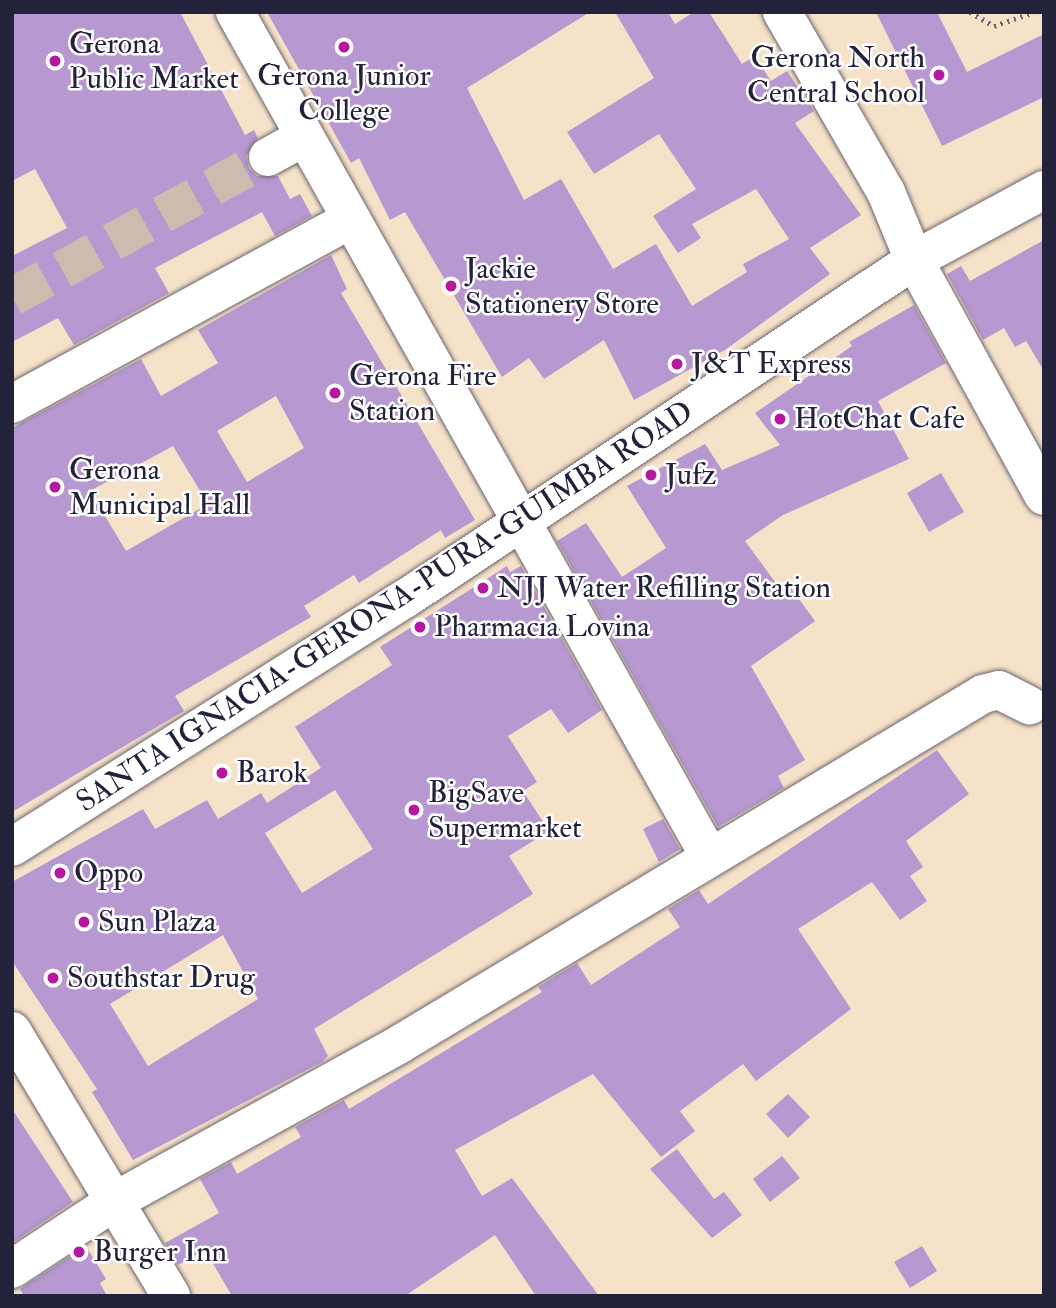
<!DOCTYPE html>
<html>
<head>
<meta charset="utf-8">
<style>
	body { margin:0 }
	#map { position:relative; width:1056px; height:1308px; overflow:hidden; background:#f6e2c9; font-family:"IM FELL Double Pica",serif }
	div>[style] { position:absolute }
	.building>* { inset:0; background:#b798d1 }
	.minor-tunnel>* { height:38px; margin-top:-19px; transform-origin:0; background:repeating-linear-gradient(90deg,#ccbcad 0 38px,transparent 0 57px) }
	.path>* { height:4.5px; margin-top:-2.25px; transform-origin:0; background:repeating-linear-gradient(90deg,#6c656d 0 2px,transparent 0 7px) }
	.roads { filter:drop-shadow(0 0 2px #6c656d) drop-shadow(0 0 2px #6c656d) }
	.minor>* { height:38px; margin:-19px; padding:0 19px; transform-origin:19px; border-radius:19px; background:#fff }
	.major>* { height:38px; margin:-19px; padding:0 19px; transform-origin:19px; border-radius:19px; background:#fff }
	.dots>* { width:19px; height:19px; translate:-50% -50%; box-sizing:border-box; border:4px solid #fff; border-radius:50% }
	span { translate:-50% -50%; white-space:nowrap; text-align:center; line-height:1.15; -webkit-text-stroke:5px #fff; paint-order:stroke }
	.poi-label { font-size:30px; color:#22223b }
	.left { translate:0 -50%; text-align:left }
	.right { translate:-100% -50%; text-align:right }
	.street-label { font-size:30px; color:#22223b }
	.frame { position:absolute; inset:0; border:14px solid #22223b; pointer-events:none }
</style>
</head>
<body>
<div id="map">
	<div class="building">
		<div style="clip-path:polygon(12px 12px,180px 12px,245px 135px,254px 130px,258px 138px,246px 156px,249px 168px,257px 176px,278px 176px,290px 199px,300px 194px,312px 216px,275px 236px,262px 212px,155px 268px,169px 293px,74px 345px,58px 318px,12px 342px,12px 256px,67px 228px,35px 169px,12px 181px)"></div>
		<div style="clip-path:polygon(267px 12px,590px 12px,467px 88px,524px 200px,561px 179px,613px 269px,656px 244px,692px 306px,747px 272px,743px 264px,789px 239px,756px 189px,692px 224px,701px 238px,678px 253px,653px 216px,696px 189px,659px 134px,594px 174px,567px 132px,654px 78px,615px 12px,668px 12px,675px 24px,694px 12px,709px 12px,742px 64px,755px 56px,771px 81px,787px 71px,814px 111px,795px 123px,861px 215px,810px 248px,830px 274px,725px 350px,634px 400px,604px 340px,544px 379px,529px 358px,502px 377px,405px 212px,390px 220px,359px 158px,351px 163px)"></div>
		<div style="clip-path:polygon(876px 12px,937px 12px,967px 72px,1044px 34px,1044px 97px,942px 146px)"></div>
		<div style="clip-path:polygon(1044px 240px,1044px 371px,1026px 341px,1015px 347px,1004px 328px,983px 340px,947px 274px,961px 266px,970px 281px)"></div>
		<div style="clip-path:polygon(evenodd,331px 255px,347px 289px,341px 293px,475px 520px,445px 538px,441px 530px,359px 583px,354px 575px,304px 606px,311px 617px,175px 696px,184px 711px,12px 812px,12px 428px,141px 359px,161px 396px,218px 363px,198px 330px,331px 255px,276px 396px,304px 448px,247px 482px,217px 431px,276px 396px,331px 255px,173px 446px,208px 504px,126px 551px,90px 491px,173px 446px)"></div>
		<div style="clip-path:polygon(914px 305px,946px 363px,878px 401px,909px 459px,783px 515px,745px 541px,781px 590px,789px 585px,815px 621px,751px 666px,805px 760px,778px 776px,784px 788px,718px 827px,557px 541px,586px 523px,622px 577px,666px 548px,627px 486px,705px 444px,722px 470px,780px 445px,755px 413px,852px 346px,849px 342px)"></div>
		<div style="clip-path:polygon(941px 473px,964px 512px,929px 532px,907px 493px)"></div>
		<div style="clip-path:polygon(evenodd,507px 566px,510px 572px,521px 566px,602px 710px,568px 733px,551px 709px,508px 736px,537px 782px,523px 791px,549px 831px,509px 856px,533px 894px,314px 1029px,328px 1056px,322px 1062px,133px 1160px,92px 1092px,97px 1089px,12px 961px,12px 882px,143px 809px,155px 829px,207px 800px,218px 819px,261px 793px,267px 803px,321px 768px,295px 727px,392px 665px,380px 647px,507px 566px,335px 790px,373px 849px,302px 893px,265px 833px,335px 790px,507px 566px,223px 935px,258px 999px,148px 1066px,110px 1004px,223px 935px)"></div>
		<div style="clip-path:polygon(937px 750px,969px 794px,906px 841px,923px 867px,910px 876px,927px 901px,900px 920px,872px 882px,798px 929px,851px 1009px,756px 1081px,743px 1064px,680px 1111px,695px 1131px,661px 1157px,593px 1074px,455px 1150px,482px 1196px,512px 1178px,599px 1296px,536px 1296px,495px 1235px,405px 1296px,232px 1296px,205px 1250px,178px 1265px,165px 1243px,219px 1213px,200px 1179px,231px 1162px,237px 1174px,301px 1137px,295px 1127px,344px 1100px,349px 1109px,542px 992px,538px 987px,577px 963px,591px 985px,680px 927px,668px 909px,699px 890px,708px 904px)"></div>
		<div style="clip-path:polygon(663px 819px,680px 849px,659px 862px,643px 829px)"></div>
		<div style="clip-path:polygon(788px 1094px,810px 1117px,788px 1138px,766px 1114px)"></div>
		<div style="clip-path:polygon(12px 1109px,73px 1202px,12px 1243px)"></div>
		<div style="clip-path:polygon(677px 1149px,714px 1199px,724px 1192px,742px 1215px,712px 1238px,650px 1169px)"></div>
		<div style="clip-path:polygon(782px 1156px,800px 1178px,770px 1202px,753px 1179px)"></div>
		<div style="clip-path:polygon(86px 1246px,106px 1279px,100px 1283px,107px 1296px,24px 1296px,20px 1289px)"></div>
		<div style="clip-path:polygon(922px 1246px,937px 1271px,910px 1288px,894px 1262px)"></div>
	</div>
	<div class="minor-tunnel">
		<div style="left:12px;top:297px;width:292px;rotate:-28.7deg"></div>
	</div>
	<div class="path">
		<div style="left:970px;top:12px;width:28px;rotate:30deg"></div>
		<div style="left:994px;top:26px;width:42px;rotate:-19.3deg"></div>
	</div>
	<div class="roads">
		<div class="minor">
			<div style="left:235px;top:12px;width:966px;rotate:60.67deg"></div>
			<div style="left:782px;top:12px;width:208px;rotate:60deg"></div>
			<div style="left:886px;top:192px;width:74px;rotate:67.6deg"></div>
			<div style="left:914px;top:260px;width:269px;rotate:61.2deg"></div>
			<div style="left:268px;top:157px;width:41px;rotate:-29.1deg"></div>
			<div style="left:12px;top:404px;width:383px;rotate:-28.6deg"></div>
			<div style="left:12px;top:1269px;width:123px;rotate:-33.4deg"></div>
			<div style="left:115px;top:1201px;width:325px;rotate:-28.8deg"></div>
			<div style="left:400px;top:1044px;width:680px;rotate:-30.98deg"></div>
			<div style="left:983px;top:694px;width:16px;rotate:-14deg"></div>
			<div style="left:999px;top:690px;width:34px;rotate:27deg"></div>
		</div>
		<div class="major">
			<div style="left:12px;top:847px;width:465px;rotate:-32.3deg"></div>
			<div style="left:405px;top:599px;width:612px;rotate:-33.66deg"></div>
			<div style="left:914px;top:260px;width:148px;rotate:-28.3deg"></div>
			<div style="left:12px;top:1031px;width:309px;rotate:59deg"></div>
		</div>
	</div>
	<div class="dots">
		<div style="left:344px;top:47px;background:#b5179e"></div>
		<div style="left:55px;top:61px;background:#b5179e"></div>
		<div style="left:939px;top:75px;background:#b5179e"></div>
		<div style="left:451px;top:286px;background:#b5179e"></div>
		<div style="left:677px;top:364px;background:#b5179e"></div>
		<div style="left:335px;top:393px;background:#b5179e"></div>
		<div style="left:780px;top:419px;background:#b5179e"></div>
		<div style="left:651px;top:475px;background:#b5179e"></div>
		<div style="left:55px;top:487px;background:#b5179e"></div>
		<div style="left:483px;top:588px;background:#b5179e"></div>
		<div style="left:420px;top:627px;background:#b5179e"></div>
		<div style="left:222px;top:773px;background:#b5179e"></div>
		<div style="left:414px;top:810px;background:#b5179e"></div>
		<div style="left:60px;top:873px;background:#b5179e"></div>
		<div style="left:84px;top:922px;background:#b5179e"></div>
		<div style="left:53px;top:978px;background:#b5179e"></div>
		<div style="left:79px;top:1252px;background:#b5179e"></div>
	</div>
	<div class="poi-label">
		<span class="left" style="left:69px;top:61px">Gerona<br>Public Market</span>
		<span class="right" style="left:925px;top:75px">Gerona North<br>Central School</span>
		<span style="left:344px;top:93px">Gerona Junior<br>College</span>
		<span class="left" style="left:465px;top:286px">Jackie<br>Stationery Store</span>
		<span class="left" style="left:691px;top:364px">J&amp;T Express</span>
		<span class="left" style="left:349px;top:393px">Gerona Fire<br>Station</span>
		<span class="left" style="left:794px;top:419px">HotChat Cafe</span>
		<span class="left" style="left:69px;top:487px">Gerona<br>Municipal Hall</span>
		<span class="left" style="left:665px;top:475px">Jufz</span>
		<span class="left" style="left:497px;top:588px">NJJ Water Refilling Station</span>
		<span class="left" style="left:434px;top:627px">Pharmacia Lovina</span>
		<span class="left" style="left:236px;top:773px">Barok</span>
		<span class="left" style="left:428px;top:810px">BigSave<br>Supermarket</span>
		<span class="left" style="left:74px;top:873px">Oppo</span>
		<span class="left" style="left:98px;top:922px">Sun Plaza</span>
		<span class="left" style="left:67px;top:978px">Southstar Drug</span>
		<span class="left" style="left:93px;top:1252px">Burger Inn</span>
	</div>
	<div class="street-label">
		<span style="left:385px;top:607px;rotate:-33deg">SANTA IGNACIA-GERONA-PURA-GUIMBA ROAD</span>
	</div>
	<div class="frame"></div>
</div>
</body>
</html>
